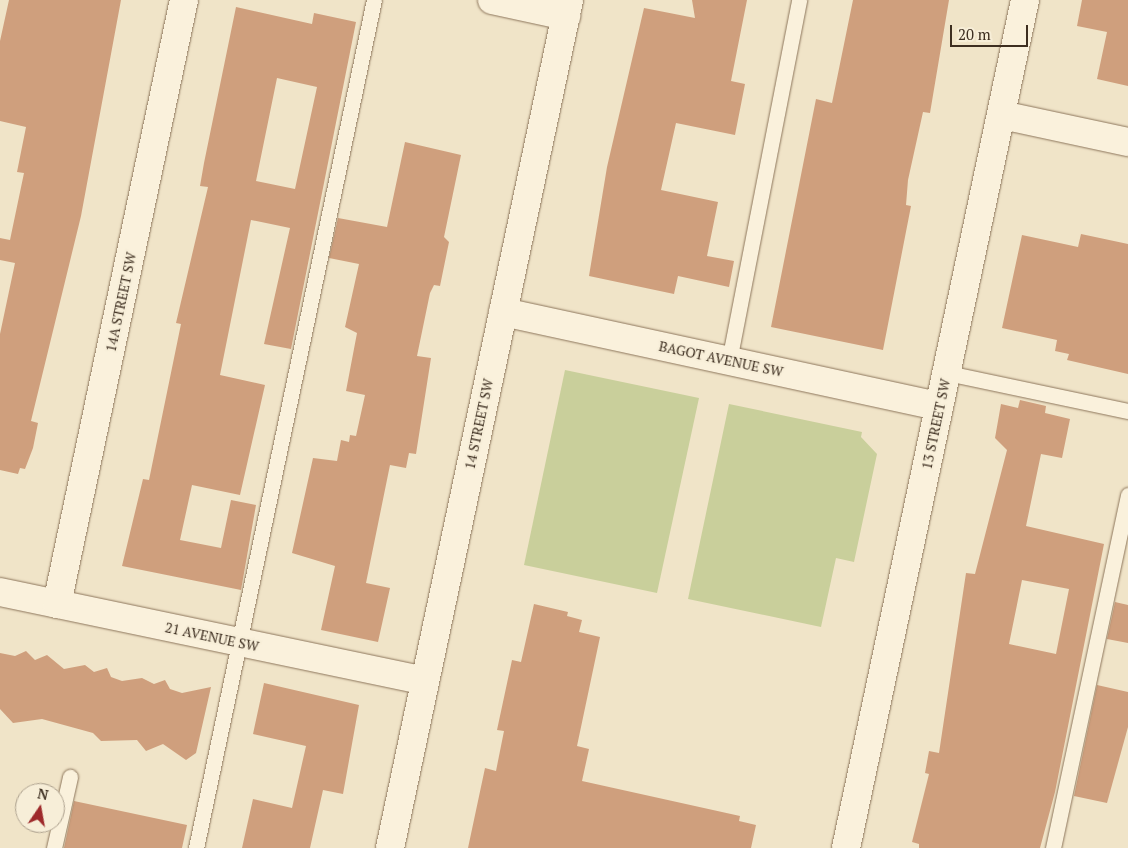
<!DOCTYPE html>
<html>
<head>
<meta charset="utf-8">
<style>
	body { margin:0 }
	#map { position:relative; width:1128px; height:848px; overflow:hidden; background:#f0e4c8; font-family:"PT Serif",serif }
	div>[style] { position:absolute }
	.green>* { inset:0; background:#c9cf9b }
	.building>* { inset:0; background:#cf9f7d }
	.roads { filter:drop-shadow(0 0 1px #8d765c) drop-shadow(0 0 1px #8d765c) }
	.lane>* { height:15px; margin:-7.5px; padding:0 7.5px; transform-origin:7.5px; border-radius:7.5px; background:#faf1dc }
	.street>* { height:28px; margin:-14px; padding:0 14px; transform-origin:14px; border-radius:14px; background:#faf1dc }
	.secondary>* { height:28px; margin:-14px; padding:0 14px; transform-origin:14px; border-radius:14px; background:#faf1dc }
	span { translate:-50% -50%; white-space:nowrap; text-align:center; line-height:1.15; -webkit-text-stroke:4px #f7eed8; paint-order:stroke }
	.street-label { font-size:14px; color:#3d2e20 }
	.north { position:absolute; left:15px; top:783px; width:50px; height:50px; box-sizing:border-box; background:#f7eed8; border:1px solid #ada18e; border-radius:50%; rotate:12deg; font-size:14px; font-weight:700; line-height:20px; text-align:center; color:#3d2e20 }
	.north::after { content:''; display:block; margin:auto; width:18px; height:22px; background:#9e2a2b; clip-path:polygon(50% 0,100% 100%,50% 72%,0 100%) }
	.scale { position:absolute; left:950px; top:25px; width:78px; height:22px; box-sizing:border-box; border:2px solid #3d2e20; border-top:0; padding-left:6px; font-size:15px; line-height:18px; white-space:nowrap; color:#3d2e20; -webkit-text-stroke:4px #f7eed8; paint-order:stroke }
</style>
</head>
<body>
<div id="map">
	<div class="green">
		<div style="clip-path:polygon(565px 370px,699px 398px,657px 593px,524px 565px)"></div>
		<div style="clip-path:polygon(729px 404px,862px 432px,861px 437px,877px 454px,854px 562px,836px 558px,821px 627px,688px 599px)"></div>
	</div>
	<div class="building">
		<div style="clip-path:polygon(9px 0,121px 0,81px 216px,31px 421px,38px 423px,33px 448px,25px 469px,20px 468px,18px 474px,0 470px,0 334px,15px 263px,0 260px,0 238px,10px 240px,24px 173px,17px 172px,26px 127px,0 121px,0 41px)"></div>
		<div style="clip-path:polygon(692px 0,747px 0,731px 81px,745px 84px,735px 135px,676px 123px,661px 190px,718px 202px,707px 256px,734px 261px,729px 287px,678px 276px,674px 294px,589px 276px,607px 167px,644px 8px,695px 18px)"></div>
		<div style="clip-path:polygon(853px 0,949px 0,930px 113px,923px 112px,908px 180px,906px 205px,911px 206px,883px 350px,771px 327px,816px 99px,832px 103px)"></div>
		<div style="clip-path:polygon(1082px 0,1128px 0,1128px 86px,1097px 79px,1107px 32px,1077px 26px)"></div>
		<div style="clip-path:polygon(evenodd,236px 7px,312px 24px,314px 13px,356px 22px,291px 349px,264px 344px,290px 228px,251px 220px,220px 375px,265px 385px,240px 495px,192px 485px,180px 540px,221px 548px,231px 500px,256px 505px,241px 590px,122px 566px,143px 479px,149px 480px,181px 324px,176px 323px,208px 187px,200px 186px,204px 163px,236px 7px,277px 78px,317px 87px,295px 189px,256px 181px,277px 78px)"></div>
		<div style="clip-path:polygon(405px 142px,461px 155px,444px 237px,449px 242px,440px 286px,434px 285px,430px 293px,417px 356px,431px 358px,416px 454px,409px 453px,406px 468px,390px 465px,366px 583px,390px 588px,378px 642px,321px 630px,335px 566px,292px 553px,313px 458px,337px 461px,341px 440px,349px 442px,350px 435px,356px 436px,365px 395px,346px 391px,357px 333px,345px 327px,359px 264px,329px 258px,338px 218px,387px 227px)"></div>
		<div style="clip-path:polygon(1081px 234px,1128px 244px,1128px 374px,1067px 360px,1069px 354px,1055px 351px,1057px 340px,1002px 328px,1022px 235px,1078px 247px)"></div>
		<div style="clip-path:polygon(evenodd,1020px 400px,1046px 406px,1045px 413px,1070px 419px,1062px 458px,1041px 454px,1026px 526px,1104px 544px,1055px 792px,1040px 848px,919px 848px,919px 844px,912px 842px,929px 774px,925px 773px,929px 751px,939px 753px,966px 573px,975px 574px,1007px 450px,995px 438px,1001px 404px,1018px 408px,1020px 400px,1022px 580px,1069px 589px,1056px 654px,1009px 644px,1022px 580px)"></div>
		<div style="clip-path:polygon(1115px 602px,1128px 605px,1128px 643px,1107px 639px)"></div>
		<div style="clip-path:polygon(534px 604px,568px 612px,567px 616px,582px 620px,579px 632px,600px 637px,577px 746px,589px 749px,582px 781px,740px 816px,739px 821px,756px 825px,751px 848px,468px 848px,485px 768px,496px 771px,504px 731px,497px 730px,512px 660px,521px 662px)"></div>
		<div style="clip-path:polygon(26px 651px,35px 660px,47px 655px,64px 669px,85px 665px,94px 672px,107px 668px,111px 677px,122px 681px,142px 678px,154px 684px,165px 680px,170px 689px,182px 693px,211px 687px,196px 753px,186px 760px,163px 744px,146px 751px,137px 740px,101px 741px,93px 733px,42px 719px,13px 723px,0 709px,0 653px,15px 656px)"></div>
		<div style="clip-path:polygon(264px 683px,359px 705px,343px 794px,323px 790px,310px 848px,242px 848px,253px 799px,292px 808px,306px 746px,253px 734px)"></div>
		<div style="clip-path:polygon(1097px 685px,1128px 692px,1128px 727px,1107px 803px,1074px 796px)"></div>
		<div style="clip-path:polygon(74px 801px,187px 825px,182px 848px,64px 848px)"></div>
	</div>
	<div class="roads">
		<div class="lane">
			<div style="left:729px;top:361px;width:368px;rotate:-79deg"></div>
			<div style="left:947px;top:373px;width:185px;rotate:11.9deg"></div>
			<div style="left:54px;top:848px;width:73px;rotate:-77.3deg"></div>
			<div style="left:196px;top:848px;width:866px;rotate:-78.15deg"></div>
			<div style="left:1053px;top:848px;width:361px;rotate:-78deg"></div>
		</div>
		<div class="street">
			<div style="left:492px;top:0;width:76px;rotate:12.2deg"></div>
			<div style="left:1002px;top:115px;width:129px;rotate:12.1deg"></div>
			<div style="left:503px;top:312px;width:446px;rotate:12.2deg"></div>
			<div style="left:0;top:592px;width:434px;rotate:11.8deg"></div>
			<div style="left:57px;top:604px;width:617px;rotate:-78.13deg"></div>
			<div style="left:846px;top:848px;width:867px;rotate:-78.08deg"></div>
		</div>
		<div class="secondary">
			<div style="left:390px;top:848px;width:867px;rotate:-78.08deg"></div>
		</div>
	</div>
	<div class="street-label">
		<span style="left:121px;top:302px;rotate:-78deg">14A STREET SW</span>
		<span style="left:721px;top:359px;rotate:12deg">BAGOT AVENUE SW</span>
		<span style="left:479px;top:424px;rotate:-78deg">14 STREET SW</span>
		<span style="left:936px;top:424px;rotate:-78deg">13 STREET SW</span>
		<span style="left:212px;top:637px;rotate:12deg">21 AVENUE SW</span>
	</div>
	<div class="north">N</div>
	<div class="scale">20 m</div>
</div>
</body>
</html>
